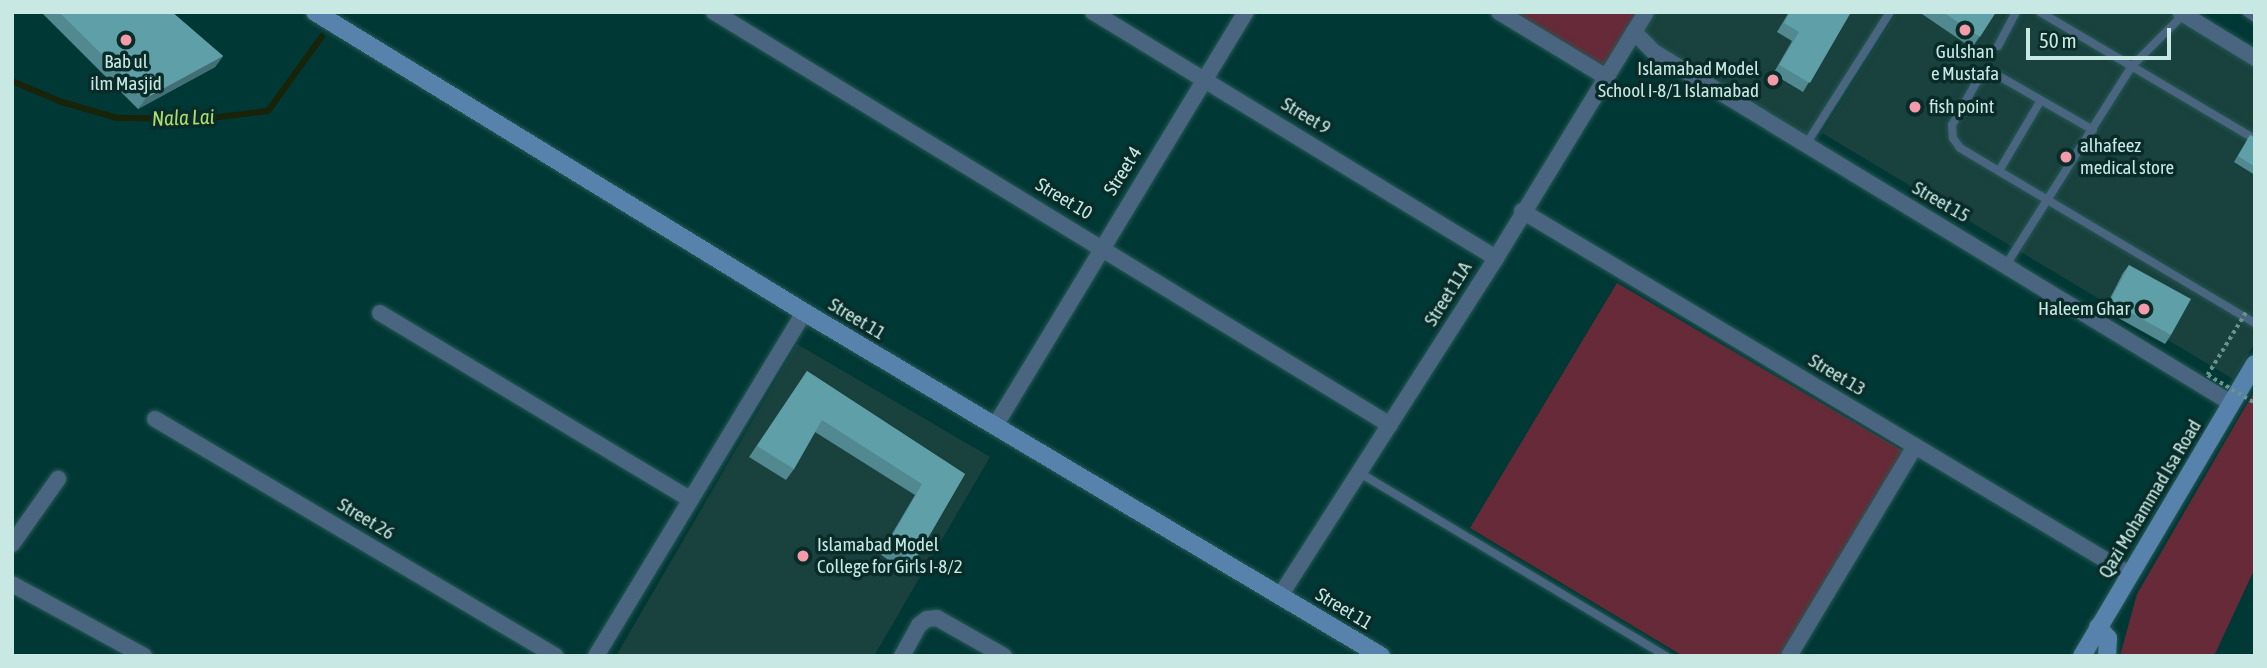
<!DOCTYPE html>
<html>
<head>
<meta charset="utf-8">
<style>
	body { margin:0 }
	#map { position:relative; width:2267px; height:668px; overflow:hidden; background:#003835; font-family:"Asap Condensed",sans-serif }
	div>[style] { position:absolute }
	.built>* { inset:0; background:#19413d }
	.green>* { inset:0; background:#672a38 }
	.stream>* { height:6px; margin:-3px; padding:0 3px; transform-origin:3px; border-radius:3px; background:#182308 }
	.roads { filter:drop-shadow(0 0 2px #245854) drop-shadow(0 0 2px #245854) }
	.lane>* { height:8px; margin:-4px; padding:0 4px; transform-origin:4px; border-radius:4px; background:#4a657f }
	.street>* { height:16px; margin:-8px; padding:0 8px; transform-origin:8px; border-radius:8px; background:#4a657f }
	.secondary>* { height:18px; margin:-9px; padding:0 9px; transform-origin:9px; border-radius:9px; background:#5682ac }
	.path-bridge>* { height:3.5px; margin-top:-1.75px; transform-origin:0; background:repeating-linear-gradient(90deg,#67938f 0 3.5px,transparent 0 7px) }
	.wall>* { inset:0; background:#528990 }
	.shaded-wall>* { inset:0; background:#426f76 }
	.building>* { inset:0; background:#5f9fa8 }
	.dots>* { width:19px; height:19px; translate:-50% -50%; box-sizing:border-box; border:4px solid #092c29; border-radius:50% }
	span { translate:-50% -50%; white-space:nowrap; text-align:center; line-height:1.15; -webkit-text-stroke:7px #092c29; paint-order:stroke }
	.poi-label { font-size:19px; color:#c8e8e4 }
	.right { translate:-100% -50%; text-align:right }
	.left { translate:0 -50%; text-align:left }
	.street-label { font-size:19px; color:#c8e8e4 }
	.water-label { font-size:21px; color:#aedc6d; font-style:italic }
	.frame { position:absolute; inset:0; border:14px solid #c8e8e4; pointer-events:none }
	.scale { position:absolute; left:2026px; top:28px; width:145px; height:32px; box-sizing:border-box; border:4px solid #c8e8e4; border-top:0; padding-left:9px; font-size:21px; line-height:24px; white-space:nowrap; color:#c8e8e4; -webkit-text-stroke:5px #092c29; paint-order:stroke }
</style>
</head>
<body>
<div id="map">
	<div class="built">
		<div style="clip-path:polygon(1646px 12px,1889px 12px,1805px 146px,1634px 32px)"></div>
		<div style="clip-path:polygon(1897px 12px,2165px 12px,2255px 66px,2255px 343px,2233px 379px,1822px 133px)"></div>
		<div style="clip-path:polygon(797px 344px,990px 457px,874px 656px,616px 656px)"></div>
	</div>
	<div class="green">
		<div style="clip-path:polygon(1499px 12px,1645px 12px,1606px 77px)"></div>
		<div style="clip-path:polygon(1617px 283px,1905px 452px,1780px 656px,1683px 656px,1470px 528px)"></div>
		<div style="clip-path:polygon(2255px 390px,2255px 568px,2214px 656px,2120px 656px,2137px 594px)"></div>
	</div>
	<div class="stream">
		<div style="left:12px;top:81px;width:54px;rotate:22.8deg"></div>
		<div style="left:62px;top:102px;width:57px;rotate:16.2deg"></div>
		<div style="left:117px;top:118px;width:85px;rotate:0.7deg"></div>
		<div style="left:202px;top:119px;width:66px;rotate:-6.9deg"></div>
		<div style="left:268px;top:111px;width:92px;rotate:-54.2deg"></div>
	</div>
	<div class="roads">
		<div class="lane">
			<div style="left:2040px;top:12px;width:250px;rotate:30.6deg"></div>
			<div style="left:2246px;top:12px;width:11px;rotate:34deg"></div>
			<div style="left:1998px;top:46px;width:38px;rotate:-62deg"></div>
			<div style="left:2093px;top:130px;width:111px;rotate:-150.2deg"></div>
			<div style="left:1997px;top:75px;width:12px;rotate:180deg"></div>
			<div style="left:1985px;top:75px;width:12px;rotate:138deg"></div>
			<div style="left:1976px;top:83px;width:48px;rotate:119.7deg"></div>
			<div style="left:1952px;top:125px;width:13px;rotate:86deg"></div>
			<div style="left:1953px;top:138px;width:12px;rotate:55deg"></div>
			<div style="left:1960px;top:148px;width:343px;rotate:30.7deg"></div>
			<div style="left:1805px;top:146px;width:159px;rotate:-57.6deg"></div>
			<div style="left:1999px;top:171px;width:82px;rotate:-59.4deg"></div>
			<div style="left:2006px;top:265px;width:236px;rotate:-57.7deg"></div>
			<div style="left:2132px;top:66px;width:74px;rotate:-45deg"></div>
			<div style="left:1360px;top:473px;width:357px;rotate:30.9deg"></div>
		</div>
		<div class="street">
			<div style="left:714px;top:12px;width:792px;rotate:31.42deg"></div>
			<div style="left:1093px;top:12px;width:472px;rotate:31.4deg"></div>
			<div style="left:1499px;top:12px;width:125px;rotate:31.3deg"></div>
			<div style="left:2180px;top:12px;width:88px;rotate:31.5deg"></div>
			<div style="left:1634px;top:32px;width:28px;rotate:45deg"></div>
			<div style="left:1654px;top:52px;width:675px;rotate:31.31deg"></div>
			<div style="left:1522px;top:211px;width:707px;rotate:30.88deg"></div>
			<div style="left:380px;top:313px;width:362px;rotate:31deg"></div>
			<div style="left:155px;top:419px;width:465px;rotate:30.6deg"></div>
			<div style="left:995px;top:426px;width:484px;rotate:-58.8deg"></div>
			<div style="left:12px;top:544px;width:80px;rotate:-54.7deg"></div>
			<div style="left:12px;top:584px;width:150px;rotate:28.6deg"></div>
			<div style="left:1280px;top:596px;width:401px;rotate:-57.4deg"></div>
			<div style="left:1496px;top:258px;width:288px;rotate:-58.6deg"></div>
			<div style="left:596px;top:656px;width:402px;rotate:-58.8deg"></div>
			<div style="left:902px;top:656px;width:35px;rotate:-61deg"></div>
			<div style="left:919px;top:625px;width:10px;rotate:-37deg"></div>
			<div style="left:927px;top:619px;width:10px;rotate:-6deg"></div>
			<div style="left:937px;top:618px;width:77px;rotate:29.6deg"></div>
			<div style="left:1789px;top:656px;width:245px;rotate:-59deg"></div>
		</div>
		<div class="secondary">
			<div style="left:315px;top:12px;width:574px;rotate:31.53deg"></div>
			<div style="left:804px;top:312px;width:672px;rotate:30.8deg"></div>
			<div style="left:2098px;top:627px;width:15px;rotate:48deg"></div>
			<div style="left:2108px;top:638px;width:18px;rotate:93deg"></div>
			<div style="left:2082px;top:656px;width:339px;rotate:-59.4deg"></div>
		</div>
	</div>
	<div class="path-bridge">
		<div style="left:2246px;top:313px;width:73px;rotate:121.5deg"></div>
		<div style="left:2208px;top:375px;width:55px;rotate:30.8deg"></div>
	</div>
	<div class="wall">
		<div style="clip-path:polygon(41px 12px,172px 12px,223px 56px,215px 67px,138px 109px)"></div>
		<div style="clip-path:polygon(1789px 12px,1851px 12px,1803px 92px,1773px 74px,1792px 41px,1777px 32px)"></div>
		<div style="clip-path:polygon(1919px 12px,1996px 12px,1972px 48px)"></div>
		<div style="clip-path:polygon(2250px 135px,2255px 138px,2255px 175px,2234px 162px)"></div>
		<div style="clip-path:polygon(2129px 265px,2171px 335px,2165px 344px,2104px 310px,2123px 273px)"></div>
		<div style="clip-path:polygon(807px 371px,965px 474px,914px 562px,906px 573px,880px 554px,915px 495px,815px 432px,794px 469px,786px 480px,749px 457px)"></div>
	</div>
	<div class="shaded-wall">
		<div style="clip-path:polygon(223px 56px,215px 67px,138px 109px,146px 98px)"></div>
	</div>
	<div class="building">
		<div style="clip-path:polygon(59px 12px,172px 12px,223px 56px,146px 98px)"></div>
		<div style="clip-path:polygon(1790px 12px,1851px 12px,1810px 83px,1779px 65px,1799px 32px,1784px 23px)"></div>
		<div style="clip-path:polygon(1943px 12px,1996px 12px,1980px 37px)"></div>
		<div style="clip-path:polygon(2250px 135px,2255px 138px,2255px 167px,2238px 156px)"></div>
		<div style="clip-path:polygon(2129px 265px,2191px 299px,2171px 335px,2110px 301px)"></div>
		<div style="clip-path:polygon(807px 371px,965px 474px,914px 562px,888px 543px,922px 484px,822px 420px,794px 469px,757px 446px)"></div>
	</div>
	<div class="dots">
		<div style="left:1965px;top:30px;background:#f39aab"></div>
		<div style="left:126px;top:40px;background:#f39aab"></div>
		<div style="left:1773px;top:80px;background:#f39aab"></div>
		<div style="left:1915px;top:107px;background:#f39aab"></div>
		<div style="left:2066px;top:157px;background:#f39aab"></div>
		<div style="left:2144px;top:309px;background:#f39aab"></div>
		<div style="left:803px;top:556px;background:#f39aab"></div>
	</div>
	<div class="poi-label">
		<span style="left:1965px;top:63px">Gulshan<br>e Mustafa</span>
		<span style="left:126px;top:73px">Bab ul<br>ilm Masjid</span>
		<span class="right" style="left:1759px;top:80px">Islamabad Model<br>School I-8/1 Islamabad</span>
		<span class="left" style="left:1929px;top:107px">fish point</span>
		<span class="left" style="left:2080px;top:157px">alhafeez<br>medical store</span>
		<span class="right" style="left:2130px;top:309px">Haleem Ghar</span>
		<span class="left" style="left:817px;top:556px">Islamabad Model<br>College for Girls I-8/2</span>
	</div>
	<div class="street-label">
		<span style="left:1306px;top:116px;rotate:31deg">Street 9</span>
		<span style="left:1123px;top:171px;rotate:-58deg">Street 4</span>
		<span style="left:1064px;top:199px;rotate:31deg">Street 10</span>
		<span style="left:1941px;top:202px;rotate:30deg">Street 15</span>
		<span style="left:1448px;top:294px;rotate:-58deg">Street 11A</span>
		<span style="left:857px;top:319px;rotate:31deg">Street 11</span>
		<span style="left:1837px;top:375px;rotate:31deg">Street 13</span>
		<span style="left:2150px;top:499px;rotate:-59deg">Qazi Mohammad Isa Road</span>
		<span style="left:366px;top:519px;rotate:31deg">Street 26</span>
		<span style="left:1344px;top:609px;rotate:31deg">Street 11</span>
	</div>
	<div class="water-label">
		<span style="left:183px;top:117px;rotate:-2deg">Nala Lai</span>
	</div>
	<div class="frame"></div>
	<div class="scale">50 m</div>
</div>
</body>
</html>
